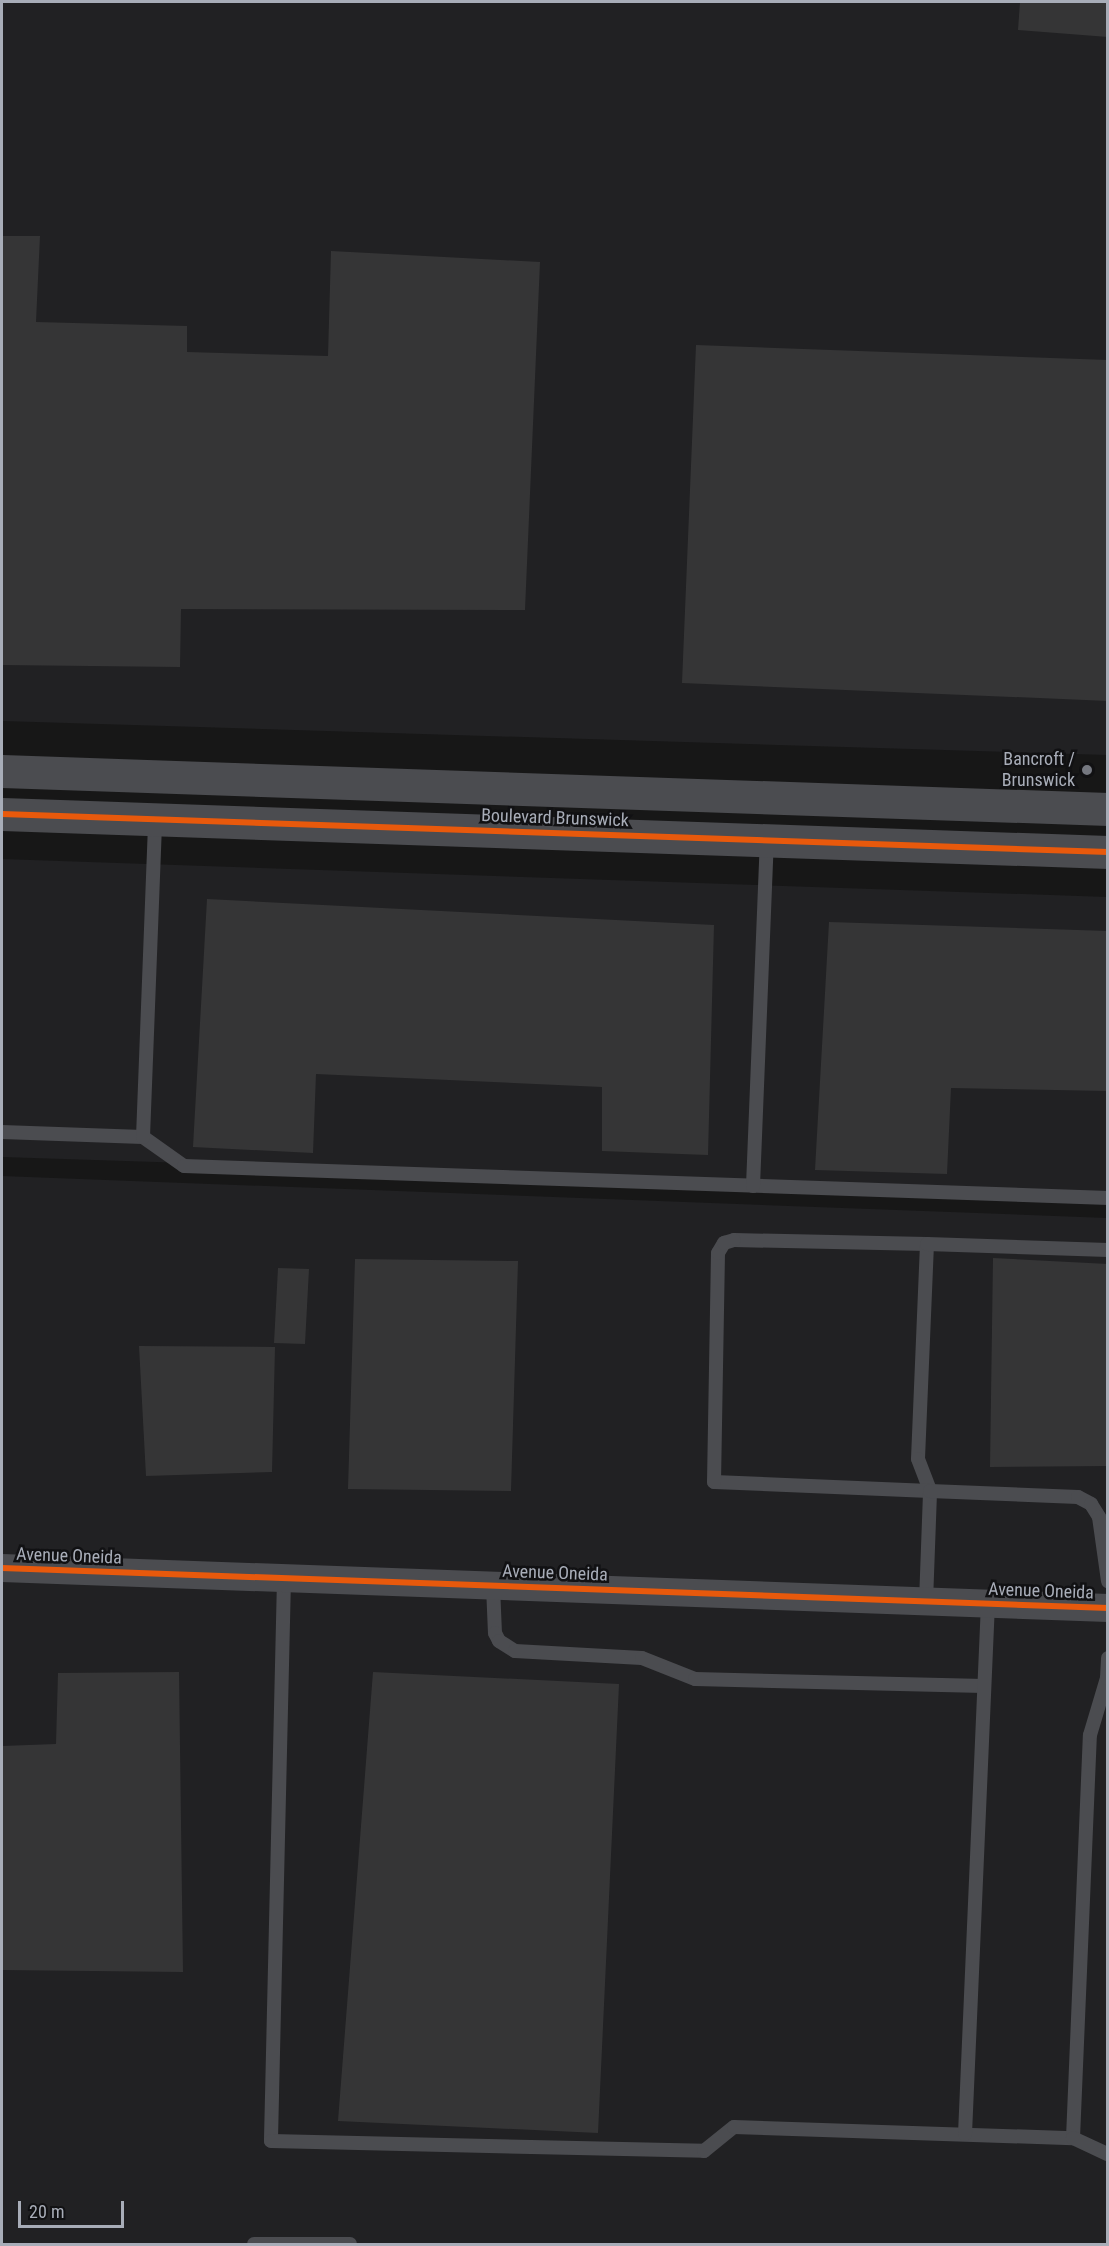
<!DOCTYPE html>
<html>
<head>
<meta charset="utf-8">
<style>
	body { margin:0 }
	#map { position:relative; width:1109px; height:2246px; overflow:hidden; background:#171717; font-family:"Roboto Condensed",sans-serif }
	div>[style] { position:absolute }
	.built>* { inset:0; background:#212123 }
	.building>* { inset:0; background:#353536 }
	.service>* { height:14px; margin:-7px; padding:0 7px; transform-origin:7px; border-radius:7px; background:#4b4c50 }
	.minor>* { height:28px; margin:-14px; padding:0 14px; transform-origin:14px; border-radius:14px; background:#4b4c50 }
	.tertiary>* { height:33px; margin:-16.5px; padding:0 16.5px; transform-origin:16.5px; border-radius:16.5px; background:#4b4c50 }
	.cycleway>* { height:6px; margin:-3px; padding:0 3px; transform-origin:3px; border-radius:3px; background:#e8590c }
	.dots>* { width:16px; height:16px; translate:-50% -50%; box-sizing:border-box; border:3px solid #111113; border-radius:50% }
	span { translate:-50% -50%; white-space:nowrap; text-align:center; line-height:1.15; -webkit-text-stroke:5px #111113; paint-order:stroke }
	.poi-label { font-size:18px; color:#a8adb8 }
	.right { translate:-100% -50%; text-align:right }
	.street-label { font-size:18px; color:#a8adb8 }
	.frame { position:absolute; inset:0; border:3px solid #a8adb8; pointer-events:none }
	.scale { position:absolute; left:18px; top:2201px; width:106px; height:27px; box-sizing:border-box; border:3px solid #a8adb8; border-top:0; padding-left:8px; font-size:18px; line-height:21px; white-space:nowrap; color:#a8adb8; -webkit-text-stroke:4px #111113; paint-order:stroke }
</style>
</head>
<body>
<div id="map">
	<div class="built">
		<div style="clip-path:polygon(2px 2px,1107px 2px,1107px 755px,2px 721px)"></div>
		<div style="clip-path:polygon(2px 859px,1107px 897px,1107px 1193px,2px 1157px)"></div>
		<div style="clip-path:polygon(2px 1176px,1107px 1218px,1107px 2244px,2px 2244px)"></div>
	</div>
	<div class="building">
		<div style="clip-path:polygon(1020px 2px,1108px 2px,1108px 37px,1018px 30px)"></div>
		<div style="clip-path:polygon(2px 236px,40px 236px,36px 322px,187px 326px,187px 352px,328px 356px,331px 251px,540px 262px,525px 610px,181px 609px,180px 667px,2px 665px)"></div>
		<div style="clip-path:polygon(696px 345px,1108px 360px,1108px 701px,682px 683px)"></div>
		<div style="clip-path:polygon(207px 899px,714px 925px,708px 1155px,602px 1151px,602px 1087px,316px 1074px,313px 1153px,193px 1147px)"></div>
		<div style="clip-path:polygon(829px 922px,1108px 931px,1108px 1091px,951px 1088px,947px 1174px,815px 1170px)"></div>
		<div style="clip-path:polygon(993px 1258px,1108px 1264px,1108px 1466px,990px 1467px)"></div>
		<div style="clip-path:polygon(355px 1259px,518px 1261px,511px 1491px,348px 1489px)"></div>
		<div style="clip-path:polygon(278px 1268px,309px 1269px,305px 1344px,274px 1343px)"></div>
		<div style="clip-path:polygon(139px 1346px,275px 1347px,272px 1472px,146px 1476px)"></div>
		<div style="clip-path:polygon(179px 1672px,183px 1972px,2px 1970px,2px 1746px,56px 1744px,58px 1673px)"></div>
		<div style="clip-path:polygon(373px 1672px,619px 1684px,598px 2133px,338px 2121px)"></div>
	</div>
	<div class="service">
		<div style="left:2px;top:1132px;width:141px;rotate:2deg"></div>
		<div style="left:143px;top:1137px;width:50px;rotate:35.3deg"></div>
		<div style="left:184px;top:1166px;width:925px;rotate:1.98deg"></div>
		<div style="left:143px;top:1137px;width:317px;rotate:-87.8deg"></div>
		<div style="left:753px;top:1186px;width:345px;rotate:-87.7deg"></div>
		<div style="left:734px;top:1240px;width:193px;rotate:1.2deg"></div>
		<div style="left:927px;top:1244px;width:215px;rotate:92.4deg"></div>
		<div style="left:918px;top:1459px;width:34px;rotate:69deg"></div>
		<div style="left:930px;top:1491px;width:216px;rotate:-177.6deg"></div>
		<div style="left:714px;top:1482px;width:229px;rotate:-89deg"></div>
		<div style="left:718px;top:1253px;width:12px;rotate:-59deg"></div>
		<div style="left:724px;top:1243px;width:10px;rotate:-17deg"></div>
		<div style="left:927px;top:1244px;width:181px;rotate:1.9deg"></div>
		<div style="left:284px;top:1579px;width:562px;rotate:91.33deg"></div>
		<div style="left:271px;top:2141px;width:433px;rotate:1.3deg"></div>
		<div style="left:704px;top:2151px;width:38px;rotate:-39deg"></div>
		<div style="left:734px;top:2127px;width:339px;rotate:1.9deg"></div>
		<div style="left:1073px;top:2138px;width:403px;rotate:-87.6deg"></div>
		<div style="left:1090px;top:1735px;width:59px;rotate:-73.4deg"></div>
		<div style="left:1107px;top:1678px;width:20px;rotate:-87deg"></div>
		<div style="left:493px;top:1586px;width:47px;rotate:87.6deg"></div>
		<div style="left:495px;top:1633px;width:9px;rotate:63deg"></div>
		<div style="left:499px;top:1641px;width:19px;rotate:32deg"></div>
		<div style="left:515px;top:1651px;width:127px;rotate:3.2deg"></div>
		<div style="left:642px;top:1658px;width:57px;rotate:21.6deg"></div>
		<div style="left:695px;top:1679px;width:289px;rotate:1.4deg"></div>
		<div style="left:926px;top:1602px;width:111px;rotate:-87.9deg"></div>
		<div style="left:930px;top:1491px;width:148px;rotate:2.3deg"></div>
		<div style="left:1078px;top:1497px;width:15px;rotate:28deg"></div>
		<div style="left:1091px;top:1504px;width:15px;rotate:58deg"></div>
		<div style="left:1099px;top:1517px;width:65px;rotate:82deg"></div>
		<div style="left:965px;top:2134px;width:530px;rotate:-87.52deg"></div>
		<div style="left:1073px;top:2138px;width:38px;rotate:25deg"></div>
		<div style="left:254px;top:2244px;width:96px"></div>
	</div>
	<div class="minor">
		<div style="left:2px;top:1568px;width:1107px;rotate:2.07deg"></div>
	</div>
	<div class="tertiary">
		<div style="left:2px;top:771px;width:1107px;rotate:1.97deg"></div>
		<div style="left:2px;top:814px;width:1107px;rotate:1.97deg"></div>
	</div>
	<div class="cycleway">
		<div style="left:2px;top:814px;width:1107px;rotate:1.97deg"></div>
		<div style="left:2px;top:1568px;width:1107px;rotate:2.07deg"></div>
	</div>
	<div class="dots">
		<div style="left:1087px;top:770px;background:#757880"></div>
	</div>
	<div class="poi-label">
		<span class="right" style="left:1075px;top:770px">Bancroft /<br>Brunswick</span>
	</div>
	<div class="street-label">
		<span style="left:555px;top:818px;rotate:2deg">Boulevard Brunswick</span>
		<span style="left:69px;top:1556px;rotate:2deg">Avenue Oneida</span>
		<span style="left:555px;top:1573px;rotate:2deg">Avenue Oneida</span>
		<span style="left:1041px;top:1591px;rotate:2deg">Avenue Oneida</span>
	</div>
	<div class="frame"></div>
	<div class="scale">20 m</div>
</div>
</body>
</html>
